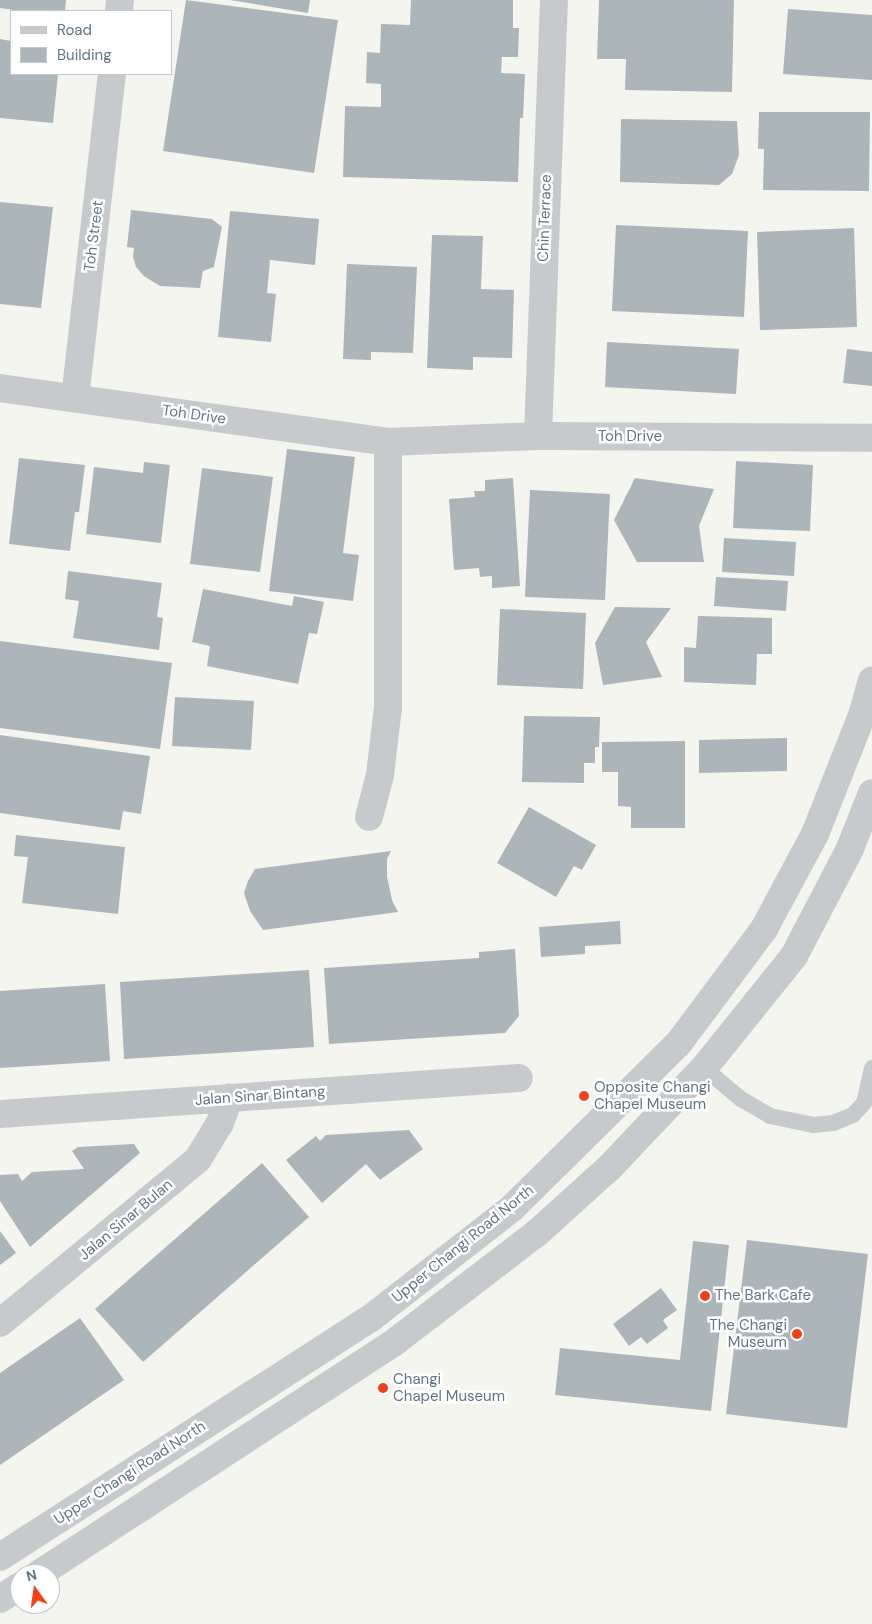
<!DOCTYPE html>
<html>
<head>
<meta charset="utf-8">
<style>
	body { margin:0 }
	#map { position:relative; width:872px; height:1624px; overflow:hidden; background:#f5f5f0; font-family:"DM Sans",sans-serif }
	div>[style] { position:absolute }
	.building>* { inset:0; background:#acb5b9 }
	.service>* { height:16px; margin:-8px; padding:0 8px; transform-origin:8px; border-radius:8px; background:#c7cacd }
	.minor>* { height:28px; margin:-14px; padding:0 14px; transform-origin:14px; border-radius:14px; background:#c7cacd }
	.tertiary>* { height:28px; margin:-14px; padding:0 14px; transform-origin:14px; border-radius:14px; background:#c7cacd }
	.dots>* { width:14px; height:14px; translate:-50% -50%; box-sizing:border-box; border:2px solid #fff; border-radius:50% }
	span { translate:-50% -50%; white-space:nowrap; text-align:center; line-height:1.15; -webkit-text-stroke:5px #fff; paint-order:stroke }
	.street-label { font-size:15px; color:#617684 }
	.poi-label { font-size:15px; color:#617684 }
	.left { translate:0 -50%; text-align:left }
	.right { translate:-100% -50%; text-align:right }
	.legend { position:absolute; left:10px; top:10px; width:162px; height:65px; box-sizing:border-box; background:#fff; border:1px solid #c0c8ce; margin:0; padding:6px 9px; list-style:none; font-size:15px; color:#617684 }
	.legend li { display:flex; align-items:center; gap:10px; height:25px }
	.legend b { width:25px; border:1px solid #c0c8ce }
	.north { position:absolute; left:10px; top:1564px; width:50px; height:50px; box-sizing:border-box; background:#fff; border:1px solid #c0c8ce; border-radius:50%; rotate:346deg; font-size:14px; font-weight:700; line-height:20px; text-align:center; color:#617684 }
	.north::after { content:''; display:block; margin:auto; width:18px; height:22px; background:#f23f13; clip-path:polygon(50% 0,100% 100%,50% 72%,0 100%) }
</style>
</head>
<body>
<div id="map">
	<div class="building">
		<div style="clip-path:polygon(0 0,66px 0,65px 11px,21px 11px,0 8px)"></div>
		<div style="clip-path:polygon(186px 0,338px 20px,314px 173px,163px 151px)"></div>
		<div style="clip-path:polygon(230px 0,310px 0,308px 13px)"></div>
		<div style="clip-path:polygon(411px 0,513px 0,513px 28px,519px 28px,518px 57px,502px 57px,501px 73px,525px 74px,523px 118px,520px 118px,518px 182px,343px 177px,345px 106px,381px 107px,381px 84px,366px 83px,367px 52px,380px 53px,381px 24px,410px 25px)"></div>
		<div style="clip-path:polygon(599px 0,734px 0,732px 92px,625px 90px,626px 59px,597px 59px)"></div>
		<div style="clip-path:polygon(788px 9px,872px 15px,872px 80px,783px 74px)"></div>
		<div style="clip-path:polygon(0 39px,11px 41px,11px 74px,58px 74px,53px 123px,0 118px)"></div>
		<div style="clip-path:polygon(759px 112px,870px 112px,869px 191px,763px 190px,764px 149px,758px 149px)"></div>
		<div style="clip-path:polygon(621px 119px,737px 121px,739px 155px,732px 174px,719px 185px,620px 182px)"></div>
		<div style="clip-path:polygon(0 202px,53px 207px,41px 308px,0 304px)"></div>
		<div style="clip-path:polygon(131px 210px,212px 219px,222px 227px,214px 267px,203px 271px,200px 288px,160px 286px,144px 276px,136px 267px,133px 257px,134px 248px,127px 247px)"></div>
		<div style="clip-path:polygon(230px 211px,319px 219px,315px 265px,270px 260px,267px 293px,276px 294px,271px 342px,218px 337px)"></div>
		<div style="clip-path:polygon(616px 225px,748px 231px,744px 317px,612px 311px)"></div>
		<div style="clip-path:polygon(854px 228px,857px 327px,760px 330px,757px 232px)"></div>
		<div style="clip-path:polygon(432px 235px,483px 236px,481px 289px,514px 290px,512px 358px,473px 357px,473px 370px,427px 368px)"></div>
		<div style="clip-path:polygon(347px 264px,417px 267px,413px 353px,371px 352px,371px 360px,343px 359px)"></div>
		<div style="clip-path:polygon(607px 342px,739px 349px,736px 394px,605px 387px)"></div>
		<div style="clip-path:polygon(847px 349px,872px 352px,872px 386px,843px 383px)"></div>
		<div style="clip-path:polygon(287px 449px,355px 457px,343px 553px,359px 555px,353px 601px,269px 591px)"></div>
		<div style="clip-path:polygon(19px 458px,85px 465px,79px 512px,75px 512px,70px 551px,9px 544px)"></div>
		<div style="clip-path:polygon(736px 461px,813px 465px,810px 531px,733px 528px)"></div>
		<div style="clip-path:polygon(144px 462px,170px 465px,161px 543px,86px 534px,94px 467px,143px 473px)"></div>
		<div style="clip-path:polygon(202px 468px,273px 477px,260px 572px,190px 564px)"></div>
		<div style="clip-path:polygon(513px 478px,520px 586px,492px 588px,492px 576px,480px 577px,479px 568px,454px 570px,449px 499px,475px 497px,474px 491px,485px 491px,485px 480px)"></div>
		<div style="clip-path:polygon(635px 478px,714px 489px,699px 526px,704px 562px,637px 562px,614px 520px)"></div>
		<div style="clip-path:polygon(530px 490px,610px 494px,605px 600px,525px 597px)"></div>
		<div style="clip-path:polygon(724px 538px,796px 542px,794px 576px,722px 572px)"></div>
		<div style="clip-path:polygon(68px 571px,162px 583px,157px 617px,163px 618px,159px 650px,73px 638px,79px 601px,65px 599px)"></div>
		<div style="clip-path:polygon(716px 577px,788px 581px,786px 611px,714px 606px)"></div>
		<div style="clip-path:polygon(203px 589px,292px 606px,294px 596px,324px 602px,317px 634px,309px 633px,298px 684px,207px 666px,210px 646px,192px 642px)"></div>
		<div style="clip-path:polygon(615px 607px,671px 608px,646px 642px,662px 677px,603px 685px,595px 643px)"></div>
		<div style="clip-path:polygon(500px 609px,586px 613px,583px 689px,497px 685px)"></div>
		<div style="clip-path:polygon(698px 616px,772px 618px,772px 654px,757px 654px,756px 685px,684px 682px,684px 647px,696px 648px)"></div>
		<div style="clip-path:polygon(0 641px,172px 663px,160px 749px,0 728px)"></div>
		<div style="clip-path:polygon(175px 697px,254px 701px,251px 750px,172px 746px)"></div>
		<div style="clip-path:polygon(524px 716px,600px 717px,599px 747px,595px 747px,595px 763px,584px 763px,584px 783px,522px 782px)"></div>
		<div style="clip-path:polygon(0 735px,150px 756px,141px 814px,123px 811px,120px 830px,0 813px)"></div>
		<div style="clip-path:polygon(787px 738px,787px 771px,699px 773px,699px 740px)"></div>
		<div style="clip-path:polygon(685px 741px,685px 828px,631px 828px,631px 807px,618px 806px,618px 772px,602px 772px,602px 742px)"></div>
		<div style="clip-path:polygon(529px 807px,596px 845px,582px 870px,574px 866px,556px 897px,497px 863px)"></div>
		<div style="clip-path:polygon(16px 835px,125px 847px,118px 914px,22px 903px,28px 857px,14px 856px)"></div>
		<div style="clip-path:polygon(391px 851px,387px 859px,387px 877px,392px 900px,398px 912px,263px 930px,250px 911px,244px 893px,248px 881px,255px 869px)"></div>
		<div style="clip-path:polygon(620px 921px,621px 944px,585px 946px,585px 954px,541px 957px,539px 927px)"></div>
		<div style="clip-path:polygon(515px 949px,519px 1016px,505px 1033px,329px 1044px,324px 968px,479px 958px,479px 952px)"></div>
		<div style="clip-path:polygon(309px 970px,314px 1047px,124px 1059px,120px 982px)"></div>
		<div style="clip-path:polygon(105px 984px,110px 1061px,0 1068px,0 991px)"></div>
		<div style="clip-path:polygon(409px 1130px,423px 1149px,380px 1180px,366px 1164px,322px 1203px,286px 1160px,316px 1136px,320px 1141px,326px 1135px)"></div>
		<div style="clip-path:polygon(134px 1144px,140px 1153px,30px 1247px,0 1201px,0 1175px,18px 1174px,22px 1181px,32px 1172px,84px 1169px,72px 1151px,78px 1147px)"></div>
		<div style="clip-path:polygon(262px 1163px,309px 1217px,143px 1362px,95px 1309px)"></div>
		<div style="clip-path:polygon(0 1231px,16px 1253px,0 1265px)"></div>
		<div style="clip-path:polygon(747px 1240px,868px 1254px,847px 1428px,726px 1414px)"></div>
		<div style="clip-path:polygon(693px 1241px,729px 1245px,711px 1411px,555px 1395px,560px 1348px,680px 1360px)"></div>
		<div style="clip-path:polygon(661px 1288px,677px 1310px,663px 1320px,668px 1328px,647px 1344px,641px 1337px,629px 1346px,613px 1324px)"></div>
		<div style="clip-path:polygon(80px 1318px,124px 1380px,0 1465px,0 1373px)"></div>
	</div>
	<div class="service">
		<div style="left:704px;top:1068px;width:48px;rotate:40deg"></div>
		<div style="left:741px;top:1099px;width:34px;rotate:30deg"></div>
		<div style="left:770px;top:1116px;width:45px;rotate:11.6deg"></div>
		<div style="left:814px;top:1125px;width:19px;rotate:-6deg"></div>
		<div style="left:833px;top:1123px;width:22px;rotate:-22deg"></div>
		<div style="left:853px;top:1115px;width:16px;rotate:-47deg"></div>
		<div style="left:864px;top:1103px;width:36px;rotate:-77deg"></div>
	</div>
	<div class="minor">
		<div style="left:119px;top:11px;width:11px;rotate:-85deg"></div>
		<div style="left:0;top:388px;width:392px;rotate:7.9deg"></div>
		<div style="left:388px;top:442px;width:150px;rotate:-2.3deg"></div>
		<div style="left:538px;top:436px;width:334px;rotate:0.3deg"></div>
		<div style="left:75px;top:398px;width:326px;rotate:-83.5deg"></div>
		<div style="left:538px;top:436px;width:436px;rotate:-87.9deg"></div>
		<div style="left:369px;top:817px;width:43px;rotate:-75.3deg"></div>
		<div style="left:380px;top:775px;width:68px;rotate:-83.3deg"></div>
		<div style="left:388px;top:707px;width:265px;rotate:-90deg"></div>
		<div style="left:0;top:1114px;width:520px;rotate:-3.97deg"></div>
		<div style="left:0;top:1323px;width:257px;rotate:-39.6deg"></div>
		<div style="left:198px;top:1159px;width:42px;rotate:-58.6deg"></div>
		<div style="left:220px;top:1123px;width:27px;rotate:-70deg"></div>
	</div>
	<div class="tertiary">
		<div style="left:0;top:1557px;width:441px;rotate:-32.8deg"></div>
		<div style="left:371px;top:1318px;width:177px;rotate:-37.9deg"></div>
		<div style="left:511px;top:1209px;width:235px;rotate:-44.7deg"></div>
		<div style="left:678px;top:1044px;width:144px;rotate:-53.2deg"></div>
		<div style="left:764px;top:929px;width:108px;rotate:-61.8deg"></div>
		<div style="left:815px;top:834px;width:128px;rotate:-68.4deg"></div>
		<div style="left:862px;top:715px;width:36px;rotate:-74deg"></div>
		<div style="left:39px;top:1574px;width:426px;rotate:-33.1deg"></div>
		<div style="left:396px;top:1341px;width:178px;rotate:-37.5deg"></div>
		<div style="left:537px;top:1233px;width:97px;rotate:-42.1deg"></div>
		<div style="left:609px;top:1168px;width:138px;rotate:-46.5deg"></div>
		<div style="left:704px;top:1068px;width:144px;rotate:-51.2deg"></div>
		<div style="left:794px;top:956px;width:119px;rotate:-62.4deg"></div>
		<div style="left:849px;top:851px;width:62px;rotate:-68.4deg"></div>
		<div style="left:0;top:1599px;width:24px;rotate:-33deg"></div>
	</div>
	<div class="dots">
		<div style="left:584px;top:1096px;background:#f23f13"></div>
		<div style="left:705px;top:1296px;background:#f23f13"></div>
		<div style="left:797px;top:1334px;background:#f23f13"></div>
		<div style="left:383px;top:1388px;background:#f23f13"></div>
	</div>
	<div class="street-label">
		<span style="left:545px;top:218px;rotate:-88deg">Chin Terrace</span>
		<span style="left:94px;top:236px;rotate:-83deg">Toh Street</span>
		<span style="left:194px;top:415px;rotate:8deg">Toh Drive</span>
		<span style="left:630px;top:437px">Toh Drive</span>
		<span style="left:260px;top:1096px;rotate:-4deg">Jalan Sinar Bintang</span>
		<span style="left:126px;top:1220px;rotate:-40deg">Jalan Sinar Bulan</span>
		<span style="left:463px;top:1244px;rotate:-39deg">Upper Changi Road North</span>
		<span style="left:130px;top:1473px;rotate:-33deg">Upper Changi Road North</span>
	</div>
	<div class="poi-label">
		<span class="left" style="left:594px;top:1096px">Opposite Changi<br>Chapel Museum</span>
		<span class="left" style="left:715px;top:1296px">The Bark Cafe</span>
		<span class="right" style="left:787px;top:1334px">The Changi<br>Museum</span>
		<span class="left" style="left:393px;top:1388px">Changi<br>Chapel Museum</span>
	</div>
	<ul class="legend">
	<li><b style="height:6px;background:#c7cacd"></b>Road</li>
	<li><b style="height:14px;background:#acb5b9"></b>Building</li>
	</ul>
	<div class="north">N</div>
</div>
</body>
</html>
